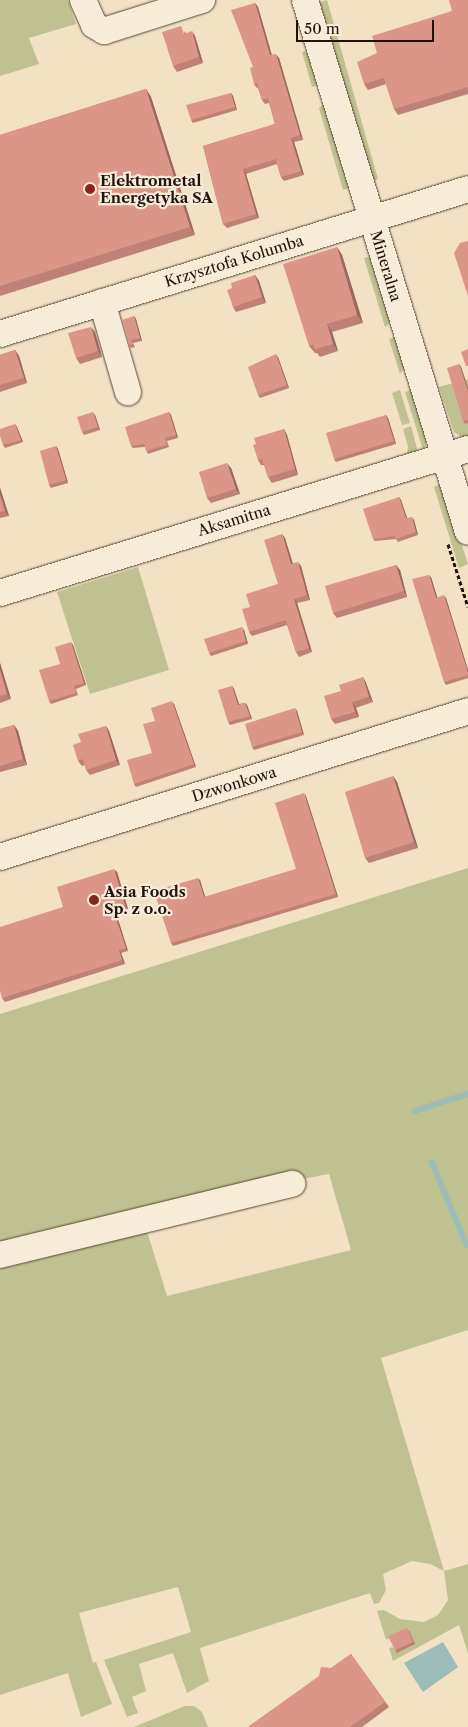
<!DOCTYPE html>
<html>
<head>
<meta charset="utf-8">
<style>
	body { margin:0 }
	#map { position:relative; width:468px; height:1727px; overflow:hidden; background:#f2e1c3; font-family:"Libre Caslon Text",serif }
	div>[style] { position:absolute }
	.green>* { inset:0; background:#bfc290 }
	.water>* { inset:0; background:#9cbcb8 }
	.stream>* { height:5.5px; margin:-2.75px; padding:0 2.75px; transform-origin:2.75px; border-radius:2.75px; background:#9cbcb8 }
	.path>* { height:3px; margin-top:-1.5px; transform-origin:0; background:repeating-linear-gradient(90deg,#23120a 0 4px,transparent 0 6.5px) }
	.roads { filter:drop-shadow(0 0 1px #574638) drop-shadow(0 0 1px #574638) }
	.minor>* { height:26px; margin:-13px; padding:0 13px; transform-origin:13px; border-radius:13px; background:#f7ecd8 }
	.wall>* { inset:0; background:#bd8175 }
	.shaded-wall>* { inset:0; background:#9a695f }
	.building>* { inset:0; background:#dc9688 }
	.dots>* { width:14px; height:14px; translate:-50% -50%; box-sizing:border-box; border:2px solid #f7ecd8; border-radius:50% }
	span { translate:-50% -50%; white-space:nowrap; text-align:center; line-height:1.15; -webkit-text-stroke:4.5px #f7ecd8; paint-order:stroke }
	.poi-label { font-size:15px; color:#23120a; font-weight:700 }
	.left { translate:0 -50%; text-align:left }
	.street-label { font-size:15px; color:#23120a }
	.scale { position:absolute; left:296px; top:20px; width:138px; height:22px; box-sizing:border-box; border:2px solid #23120a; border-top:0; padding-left:6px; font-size:15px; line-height:18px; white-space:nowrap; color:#23120a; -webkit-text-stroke:4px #f7ecd8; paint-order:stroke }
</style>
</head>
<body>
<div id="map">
	<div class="green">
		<div style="clip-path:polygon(0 0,68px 0,76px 24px,29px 38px,39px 64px,0 76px)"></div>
		<div style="clip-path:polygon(327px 0,378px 179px,369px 182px,317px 3px)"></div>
		<div style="clip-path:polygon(311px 50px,321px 84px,312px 87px,302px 52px)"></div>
		<div style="clip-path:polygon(326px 102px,353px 187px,343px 190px,319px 108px)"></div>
		<div style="clip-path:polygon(374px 255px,392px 321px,385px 327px,364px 258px)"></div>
		<div style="clip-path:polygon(395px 337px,407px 365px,400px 374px,389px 339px)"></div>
		<div style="clip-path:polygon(468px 379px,468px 436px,463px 438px,454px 432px,439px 387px)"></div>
		<div style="clip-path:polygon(415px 389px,428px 439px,423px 450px,405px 392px)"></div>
		<div style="clip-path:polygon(400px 390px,410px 423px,402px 425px,392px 393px)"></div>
		<div style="clip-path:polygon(411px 426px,418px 452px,407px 455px,408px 446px,403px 429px)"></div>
		<div style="clip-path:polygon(442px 484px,468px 564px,459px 568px,434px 487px)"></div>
		<div style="clip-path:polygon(138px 567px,169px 670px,90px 694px,57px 592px)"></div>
		<div style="clip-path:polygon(468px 868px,468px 1330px,381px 1358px,444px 1571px,468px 1564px,468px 1653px,459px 1625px,393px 1661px,389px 1648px,393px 1647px,396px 1651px,414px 1644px,408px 1630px,386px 1640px,377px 1611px,384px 1610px,400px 1619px,424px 1622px,438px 1615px,448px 1600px,444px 1571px,430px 1564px,412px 1561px,383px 1574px,386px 1590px,379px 1603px,374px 1604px,370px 1593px,200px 1648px,209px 1681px,187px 1693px,173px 1653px,139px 1664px,146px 1691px,132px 1697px,138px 1713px,127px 1717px,104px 1660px,191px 1632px,178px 1587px,79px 1613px,93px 1663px,96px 1662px,112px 1704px,81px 1717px,68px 1673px,0 1695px,0 1264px,146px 1228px,167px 1296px,351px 1250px,329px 1174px,248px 1189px,0 1247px,0 1014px)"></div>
		<div style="clip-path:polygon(185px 1706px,194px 1706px,202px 1712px,208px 1727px,134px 1727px)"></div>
	</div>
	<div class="water">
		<div style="clip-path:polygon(443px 1642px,458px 1667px,423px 1692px,404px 1663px)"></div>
	</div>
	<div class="stream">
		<div style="left:415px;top:1111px;width:56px;rotate:-17.8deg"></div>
		<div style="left:432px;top:1162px;width:90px;rotate:67.1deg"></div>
	</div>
	<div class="path">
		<div style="left:448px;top:544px;width:66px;rotate:72.4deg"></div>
	</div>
	<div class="roads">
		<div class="minor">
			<div style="left:83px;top:0;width:27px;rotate:66deg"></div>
			<div style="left:94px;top:25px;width:12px;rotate:31deg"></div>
			<div style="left:104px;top:31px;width:103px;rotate:-17.6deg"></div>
			<div style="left:305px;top:0;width:556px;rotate:72.97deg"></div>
			<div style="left:102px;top:302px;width:94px;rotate:73.9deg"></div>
			<div style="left:0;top:334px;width:490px;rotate:-17.2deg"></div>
			<div style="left:0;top:593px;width:490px;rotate:-17.1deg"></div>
			<div style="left:0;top:857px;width:490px;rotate:-17.3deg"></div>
			<div style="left:0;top:1255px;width:301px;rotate:-13.7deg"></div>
		</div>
	</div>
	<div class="wall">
		<div style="clip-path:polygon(468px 0,468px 94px,398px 115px,394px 109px,386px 84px,368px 90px,364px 84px,377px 53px,452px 11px)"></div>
		<div style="clip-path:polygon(255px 3px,258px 7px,272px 55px,279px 58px,303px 140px,294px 142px,304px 175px,284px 181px,281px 177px,277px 164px,246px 174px,259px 218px,227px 228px,223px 224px,203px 146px,275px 124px,269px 103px,265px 104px,262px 100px,258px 88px,257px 88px,254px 84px,253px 67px)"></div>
		<div style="clip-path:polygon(185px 31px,186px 33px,195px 36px,203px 63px,177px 72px,173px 66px)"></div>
		<div style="clip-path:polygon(146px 89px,151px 97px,195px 235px,0 296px,0 135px)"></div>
		<div style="clip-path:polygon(231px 93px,233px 96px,237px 110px,193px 123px,191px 120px)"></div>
		<div style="clip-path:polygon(337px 247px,342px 255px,363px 323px,332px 332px,338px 351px,320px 357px,317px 353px,315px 353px,309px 346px)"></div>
		<div style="clip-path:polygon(255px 275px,259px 281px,266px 303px,236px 312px,233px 307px,232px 288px)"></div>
		<div style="clip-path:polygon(134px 316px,136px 319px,142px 341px,133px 343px,135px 347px,131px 348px,129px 345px)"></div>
		<div style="clip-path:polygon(95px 332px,102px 357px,80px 364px,76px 358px)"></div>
		<div style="clip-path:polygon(15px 350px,19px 356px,27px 383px,0 392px,0 355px)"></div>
		<div style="clip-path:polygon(278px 357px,289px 388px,260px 398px,258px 395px)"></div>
		<div style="clip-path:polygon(459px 364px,461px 367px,468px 388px,468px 423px,465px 424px,463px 421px)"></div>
		<div style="clip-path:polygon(169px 412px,171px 415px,178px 438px,167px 441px,169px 447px,148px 454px,145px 447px,133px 448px,131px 446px)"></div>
		<div style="clip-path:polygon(95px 415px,100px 430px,84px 435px,82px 432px)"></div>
		<div style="clip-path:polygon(386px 415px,388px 418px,396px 444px,336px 462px,334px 459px)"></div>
		<div style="clip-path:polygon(15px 424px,17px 427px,23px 442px,5px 448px,3px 445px)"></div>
		<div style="clip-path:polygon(284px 429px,287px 435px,298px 475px,272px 483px,268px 477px,264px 465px,261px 465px,258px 460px,256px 444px)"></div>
		<div style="clip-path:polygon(56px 446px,58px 449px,68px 483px,51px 488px,49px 485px)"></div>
		<div style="clip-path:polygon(231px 468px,240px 494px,211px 503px,207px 498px)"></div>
		<div style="clip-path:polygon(0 488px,9px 516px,0 518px)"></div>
		<div style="clip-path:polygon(399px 497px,401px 500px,407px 518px,414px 520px,418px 535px,398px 542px,396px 539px,375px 541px,373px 539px)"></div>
		<div style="clip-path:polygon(285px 538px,293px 564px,301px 566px,310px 600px,297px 603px,312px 652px,299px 657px,296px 652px,287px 625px,252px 636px,249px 632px,250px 607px,278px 584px)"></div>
		<div style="clip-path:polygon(396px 565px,400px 570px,407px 597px,337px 618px,333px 613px)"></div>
		<div style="clip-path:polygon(431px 577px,437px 597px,446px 598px,468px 670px,468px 678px,446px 685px,444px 682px)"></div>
		<div style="clip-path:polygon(244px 630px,248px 644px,211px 656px,209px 653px)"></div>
		<div style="clip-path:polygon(73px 645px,86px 685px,76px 689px,78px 695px,51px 704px,49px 701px,60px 664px)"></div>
		<div style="clip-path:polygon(0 663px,11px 699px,0 703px)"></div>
		<div style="clip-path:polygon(363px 677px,366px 683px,373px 702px,356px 708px,359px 717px,335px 724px,331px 719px,341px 691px)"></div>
		<div style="clip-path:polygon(232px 686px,234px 689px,239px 704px,245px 703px,247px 705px,252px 719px,230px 725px,228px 722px)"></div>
		<div style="clip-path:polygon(174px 704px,196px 767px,136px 787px,134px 784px,152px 753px,155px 721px)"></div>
		<div style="clip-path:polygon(297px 711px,304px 735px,254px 750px,252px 747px)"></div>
		<div style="clip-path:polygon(14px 725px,18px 731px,27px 765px,0 772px,0 729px)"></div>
		<div style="clip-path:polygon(106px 726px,109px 731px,120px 765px,90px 775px,86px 770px,85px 765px,82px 766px,78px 761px,81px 742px)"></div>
		<div style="clip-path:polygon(393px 776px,397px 782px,418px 848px,369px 863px,365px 858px)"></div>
		<div style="clip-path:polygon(306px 796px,338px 897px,173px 946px,171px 943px,200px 880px,205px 897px,296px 869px)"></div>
		<div style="clip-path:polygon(117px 872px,128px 909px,116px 913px,128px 951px,121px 953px,125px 964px,5px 1002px,2px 998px,63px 907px)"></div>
		<div style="clip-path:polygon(409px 1630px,415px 1644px,397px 1653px,395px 1650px)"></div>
		<div style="clip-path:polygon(351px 1654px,389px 1707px,362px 1727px,248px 1727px)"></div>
	</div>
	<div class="shaded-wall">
		<div style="clip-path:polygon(255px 3px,258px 7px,273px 60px,270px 55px)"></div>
		<div style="clip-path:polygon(192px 31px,195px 36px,203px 63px,199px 57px)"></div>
		<div style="clip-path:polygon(276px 54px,279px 58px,303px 140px,300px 135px)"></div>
		<div style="clip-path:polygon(146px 89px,151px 97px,195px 235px,190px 227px)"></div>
		<div style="clip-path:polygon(231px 93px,233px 96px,237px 110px,235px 107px)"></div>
		<div style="clip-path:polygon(291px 138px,294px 142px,304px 175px,301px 171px)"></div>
		<div style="clip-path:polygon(243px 169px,246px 174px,259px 218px,256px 214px)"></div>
		<div style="clip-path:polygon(337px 247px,342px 255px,363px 323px,357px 315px)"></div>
		<div style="clip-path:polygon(255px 275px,259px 281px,266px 303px,262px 297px)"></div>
		<div style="clip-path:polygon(134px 316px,136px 319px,142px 341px,140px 338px)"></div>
		<div style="clip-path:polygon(327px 324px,332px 332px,338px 351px,333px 344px)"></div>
		<div style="clip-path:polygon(91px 327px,95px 332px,102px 357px,98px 351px)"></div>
		<div style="clip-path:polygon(15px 350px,19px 356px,27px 383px,24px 378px)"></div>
		<div style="clip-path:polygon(276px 354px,278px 357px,289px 388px,287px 385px)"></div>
		<div style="clip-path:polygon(459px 364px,461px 367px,468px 388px,468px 391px)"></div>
		<div style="clip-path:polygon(93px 412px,95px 415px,100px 430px,98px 427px)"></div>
		<div style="clip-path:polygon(169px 412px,171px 415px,178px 438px,176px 435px)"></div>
		<div style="clip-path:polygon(386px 415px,388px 418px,396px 444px,394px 441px)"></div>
		<div style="clip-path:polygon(15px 424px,17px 427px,23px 442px,21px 440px)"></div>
		<div style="clip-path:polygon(284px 429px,287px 435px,298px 475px,295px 469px)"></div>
		<div style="clip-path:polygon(56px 446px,58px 449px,68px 483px,66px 480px)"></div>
		<div style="clip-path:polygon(227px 463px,231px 468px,240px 494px,236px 489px)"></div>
		<div style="clip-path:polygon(0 488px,9px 516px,5px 511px,0 495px)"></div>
		<div style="clip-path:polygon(399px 497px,401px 500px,408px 521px,406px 518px)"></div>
		<div style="clip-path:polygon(412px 517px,414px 520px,418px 535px,416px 532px)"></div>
		<div style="clip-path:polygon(282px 534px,285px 538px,294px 568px,291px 564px)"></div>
		<div style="clip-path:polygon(298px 562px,301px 566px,310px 600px,307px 595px)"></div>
		<div style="clip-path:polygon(396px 565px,400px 570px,407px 597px,404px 591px)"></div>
		<div style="clip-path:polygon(429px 575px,431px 577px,438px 600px,436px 598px)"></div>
		<div style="clip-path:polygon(444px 595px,446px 598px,468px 670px,468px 673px)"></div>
		<div style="clip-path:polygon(294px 599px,297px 603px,312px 652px,309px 648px)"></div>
		<div style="clip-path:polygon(242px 627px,244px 630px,248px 644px,246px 641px)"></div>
		<div style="clip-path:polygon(71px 642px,73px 645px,86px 685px,84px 683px)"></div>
		<div style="clip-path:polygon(0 663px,11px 699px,7px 694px,0 670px)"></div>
		<div style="clip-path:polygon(363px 677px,366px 683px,373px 702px,369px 697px)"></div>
		<div style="clip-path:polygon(232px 686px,234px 689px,240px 707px,238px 705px)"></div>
		<div style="clip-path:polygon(172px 701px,174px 704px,196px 767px,194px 764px)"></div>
		<div style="clip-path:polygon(352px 702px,356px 708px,359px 717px,355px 712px)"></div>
		<div style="clip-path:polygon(245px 703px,247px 705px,252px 719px,250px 716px)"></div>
		<div style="clip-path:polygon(295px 708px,297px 711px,304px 735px,302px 732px)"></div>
		<div style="clip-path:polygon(14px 725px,18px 731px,27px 765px,23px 759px)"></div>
		<div style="clip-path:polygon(106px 726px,109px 731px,120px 765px,116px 760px)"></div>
		<div style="clip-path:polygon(393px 776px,397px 782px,418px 848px,414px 842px)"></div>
		<div style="clip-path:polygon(304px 793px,306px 796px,338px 897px,336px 894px)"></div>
		<div style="clip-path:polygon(114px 869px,117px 872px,128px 909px,125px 905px)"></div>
		<div style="clip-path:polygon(198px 878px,200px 880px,206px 900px,204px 897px)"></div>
		<div style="clip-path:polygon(113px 909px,116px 913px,128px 951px,126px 948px)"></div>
		<div style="clip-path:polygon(119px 950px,121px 953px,125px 964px,122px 960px)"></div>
	</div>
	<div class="building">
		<div style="clip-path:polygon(449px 0,468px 0,468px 87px,394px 109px,384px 78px,364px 84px,357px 62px,377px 53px,372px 36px,452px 11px)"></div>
		<div style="clip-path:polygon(255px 3px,270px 55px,276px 54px,300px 135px,291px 138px,301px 171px,281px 177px,276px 159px,243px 169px,256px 214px,223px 224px,203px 146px,275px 124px,268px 98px,262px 100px,257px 83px,254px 84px,250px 68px,253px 67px,231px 10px)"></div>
		<div style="clip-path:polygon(181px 26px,184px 34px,192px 31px,199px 57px,173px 66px,162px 32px)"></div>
		<div style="clip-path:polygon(146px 89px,190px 227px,0 286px,0 135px)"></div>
		<div style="clip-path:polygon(231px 93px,235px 107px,191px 120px,186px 105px)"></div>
		<div style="clip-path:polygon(468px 241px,468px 296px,454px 253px,460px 243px)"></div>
		<div style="clip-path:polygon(337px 247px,357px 315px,327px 324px,333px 344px,315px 349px,313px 344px,309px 346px,283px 264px)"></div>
		<div style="clip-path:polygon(255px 275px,262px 297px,233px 307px,227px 290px,232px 288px,231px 283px)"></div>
		<div style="clip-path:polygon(134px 316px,140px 338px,131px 340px,133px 344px,129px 345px,122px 320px)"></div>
		<div style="clip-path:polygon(91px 327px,98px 351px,76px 358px,68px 333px)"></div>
		<div style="clip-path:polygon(468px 349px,468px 366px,466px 366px,461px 352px)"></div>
		<div style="clip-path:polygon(15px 350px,24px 378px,0 385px,0 355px)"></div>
		<div style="clip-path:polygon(276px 354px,287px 385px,258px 395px,248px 367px)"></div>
		<div style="clip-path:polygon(459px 364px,468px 391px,468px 420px,463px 421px,447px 368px)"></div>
		<div style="clip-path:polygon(93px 412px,98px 427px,82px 432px,77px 417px)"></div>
		<div style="clip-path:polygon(169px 412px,176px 435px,165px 438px,167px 445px,146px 451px,144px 444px,131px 446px,125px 427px)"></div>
		<div style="clip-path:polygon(386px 415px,394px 441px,334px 459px,326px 433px)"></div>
		<div style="clip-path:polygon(15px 424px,21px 440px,3px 445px,0 436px,0 429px)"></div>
		<div style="clip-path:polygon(284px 429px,295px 469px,268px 477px,262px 459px,258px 460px,253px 445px,256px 444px,254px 438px)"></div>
		<div style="clip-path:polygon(56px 446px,66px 480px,49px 485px,40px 451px)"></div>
		<div style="clip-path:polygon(227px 463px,236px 489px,207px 498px,199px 472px)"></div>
		<div style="clip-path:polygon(0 495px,5px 511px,0 512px)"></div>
		<div style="clip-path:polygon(399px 497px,406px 518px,412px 517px,416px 532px,396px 539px,395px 536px,373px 539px,363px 509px)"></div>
		<div style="clip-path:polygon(282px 534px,291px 564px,298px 562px,307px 595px,294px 599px,309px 648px,296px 652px,286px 620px,249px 632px,242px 609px,250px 607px,246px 594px,278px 584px,264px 540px)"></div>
		<div style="clip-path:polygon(396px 565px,404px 591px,333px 613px,325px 586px)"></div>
		<div style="clip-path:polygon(429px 575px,436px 598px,444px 595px,468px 673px,468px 675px,444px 682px,412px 579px)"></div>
		<div style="clip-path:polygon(242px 627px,246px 641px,209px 653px,204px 639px)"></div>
		<div style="clip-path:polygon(71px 642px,84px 683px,74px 686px,76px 693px,49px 701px,39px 670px,60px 664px,55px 647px)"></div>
		<div style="clip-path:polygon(0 670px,7px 694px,0 696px)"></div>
		<div style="clip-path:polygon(363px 677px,369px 697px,352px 702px,355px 712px,331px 719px,324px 696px,341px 691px,339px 685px)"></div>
		<div style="clip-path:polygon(232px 686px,238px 705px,245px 703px,250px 716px,228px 722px,218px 690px)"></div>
		<div style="clip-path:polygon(172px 701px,194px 764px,134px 784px,127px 760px,152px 753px,143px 724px,155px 721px,151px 708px)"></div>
		<div style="clip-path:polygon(295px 708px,302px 732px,252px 747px,245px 724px)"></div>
		<div style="clip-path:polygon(14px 725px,23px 759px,0 766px,0 729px)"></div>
		<div style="clip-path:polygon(106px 726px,116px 760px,86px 770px,83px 759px,78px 761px,73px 745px,81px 742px,78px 734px)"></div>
		<div style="clip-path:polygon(393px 776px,414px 842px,365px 858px,345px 792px)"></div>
		<div style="clip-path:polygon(304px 793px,336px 894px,171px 943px,154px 891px,198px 878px,204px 897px,296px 869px,275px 803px)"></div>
		<div style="clip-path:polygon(114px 869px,125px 905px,113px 909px,126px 948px,119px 950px,122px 960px,2px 998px,0 991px,0 927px,63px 907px,57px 887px)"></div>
		<div style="clip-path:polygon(407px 1628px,413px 1642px,395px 1650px,388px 1636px)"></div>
		<div style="clip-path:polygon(351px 1654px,385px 1702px,350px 1727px,248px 1727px,319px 1676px,321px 1667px,331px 1668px)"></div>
	</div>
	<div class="dots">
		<div style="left:90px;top:189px;background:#8f2418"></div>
		<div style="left:94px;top:900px;background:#8f2418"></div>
	</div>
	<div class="poi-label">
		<span class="left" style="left:100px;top:189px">Elektrometal<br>Energetyka SA</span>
		<span class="left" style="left:104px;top:900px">Asia Foods<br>Sp. z o.o.</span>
	</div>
	<div class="street-label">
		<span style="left:234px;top:261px;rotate:-17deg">Krzysztofa Kolumba</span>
		<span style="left:386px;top:266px;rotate:73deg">Mineralna</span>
		<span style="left:234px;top:520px;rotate:-17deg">Aksamitna</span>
		<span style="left:234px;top:784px;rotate:-17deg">Dzwonkowa</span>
	</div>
	<div class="scale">50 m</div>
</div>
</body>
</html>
